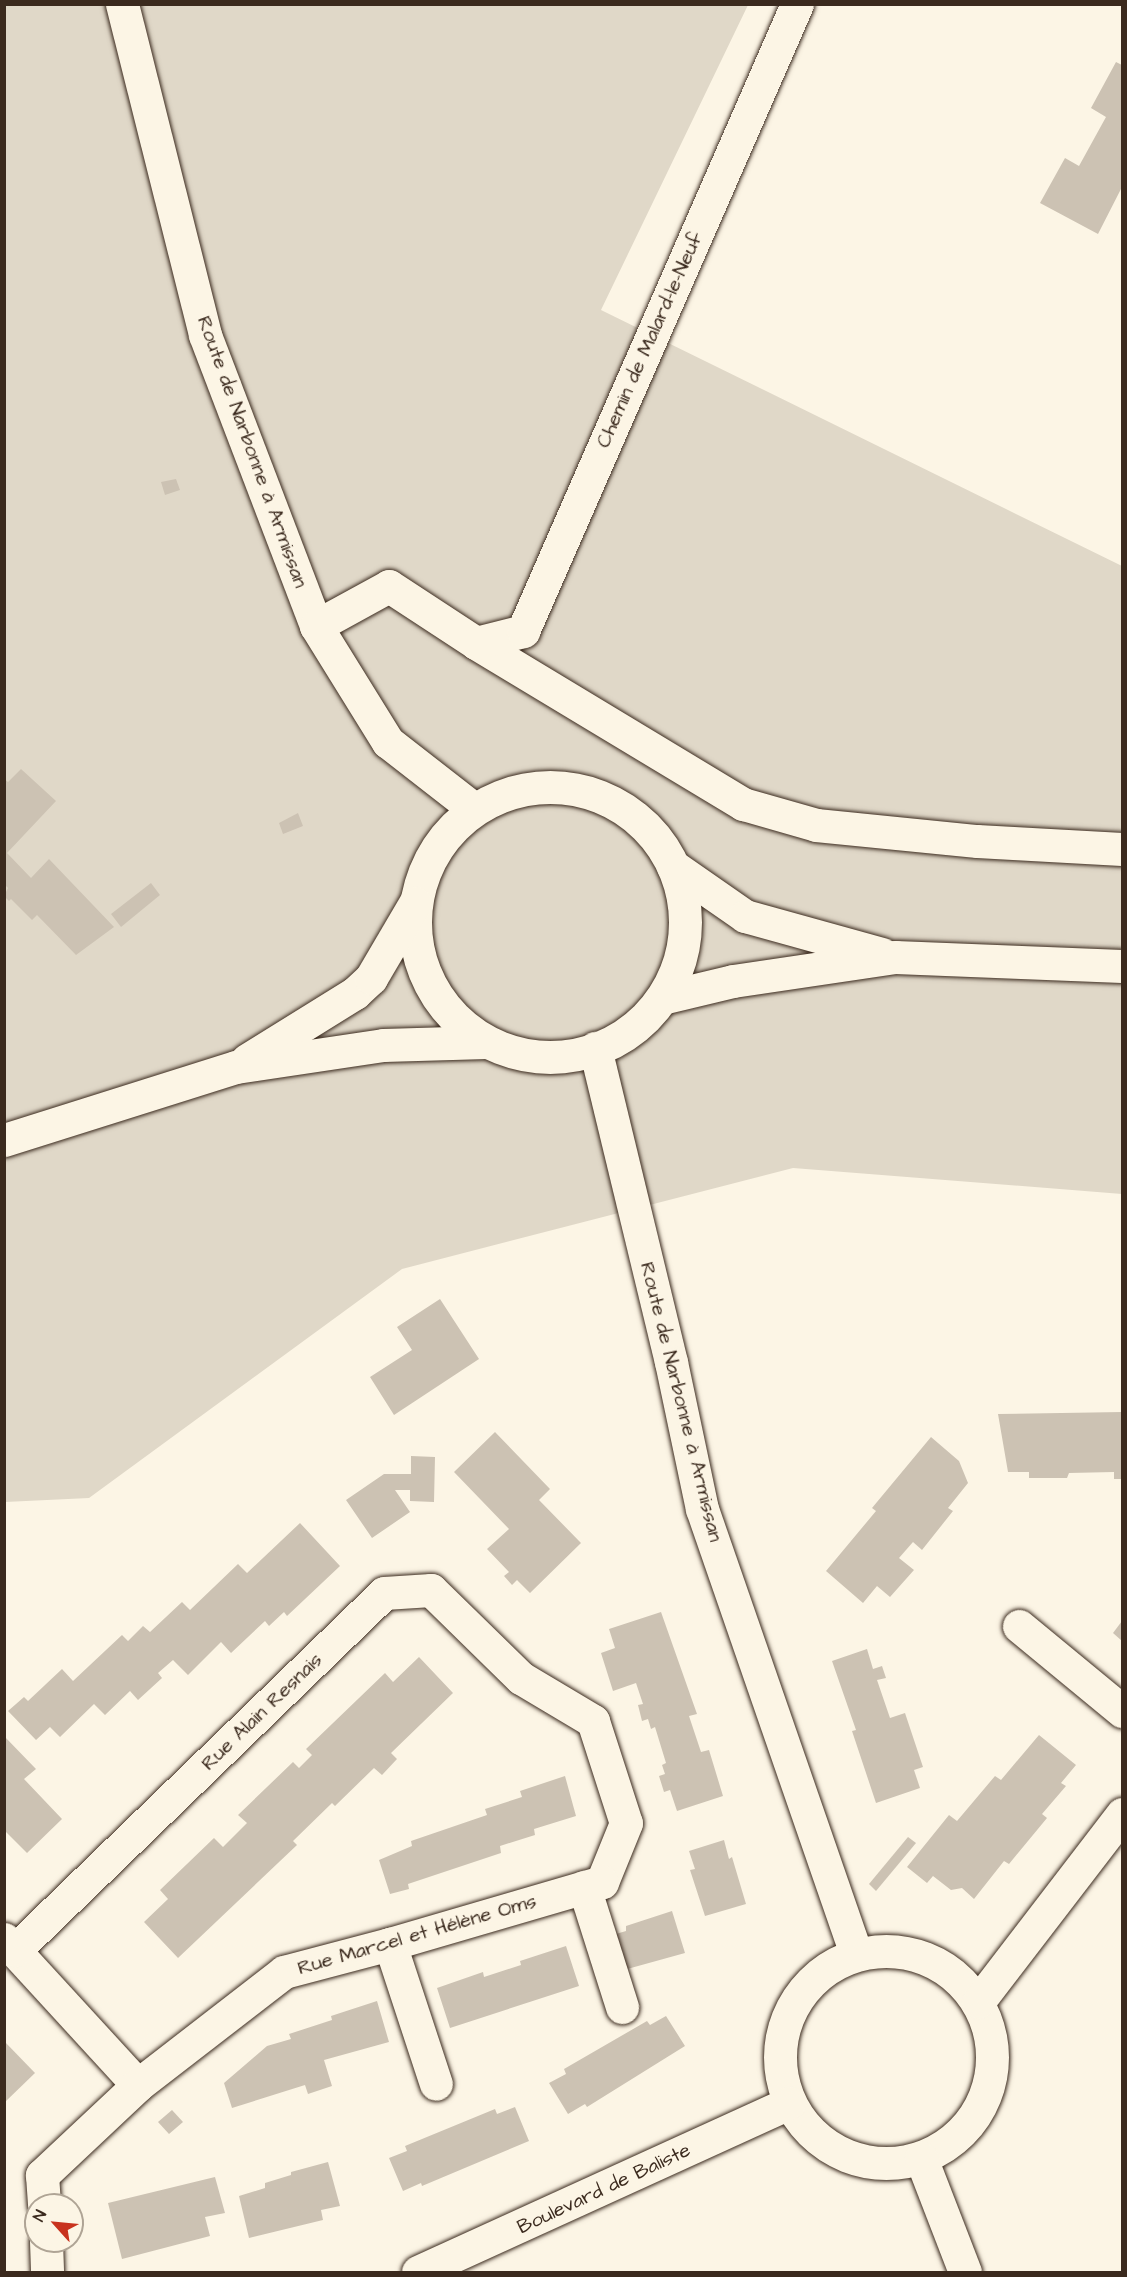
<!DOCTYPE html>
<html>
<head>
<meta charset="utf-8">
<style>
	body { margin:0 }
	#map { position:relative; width:1127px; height:2277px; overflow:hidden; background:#fcf5e5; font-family:"Architects Daughter",sans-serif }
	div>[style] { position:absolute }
	.green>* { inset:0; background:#e0d8c8 }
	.building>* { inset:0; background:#ccc2b3 }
	.roads { filter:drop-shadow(0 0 2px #3b2a1e) drop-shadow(0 0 2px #3b2a1e) }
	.minor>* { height:33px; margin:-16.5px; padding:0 16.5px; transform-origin:16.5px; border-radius:16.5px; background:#fcf5e5 }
	.minor>.ring { margin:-16.5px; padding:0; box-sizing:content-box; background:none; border:33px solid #fcf5e5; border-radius:50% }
	.major>* { height:33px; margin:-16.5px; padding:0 16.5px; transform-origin:16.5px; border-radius:16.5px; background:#fcf5e5 }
	.major>.ring { margin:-16.5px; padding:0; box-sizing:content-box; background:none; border:33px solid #fcf5e5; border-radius:50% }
	span { translate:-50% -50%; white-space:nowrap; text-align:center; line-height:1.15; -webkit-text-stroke:5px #fcf5e5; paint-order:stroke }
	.street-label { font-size:20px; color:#3b2a1e }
	.frame { position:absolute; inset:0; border:6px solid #3b2a1e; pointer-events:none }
	.north { position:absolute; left:24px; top:2193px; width:60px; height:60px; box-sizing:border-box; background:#fcf5e5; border:2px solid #afa495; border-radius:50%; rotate:297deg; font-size:16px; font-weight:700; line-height:24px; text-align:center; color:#3b2a1e }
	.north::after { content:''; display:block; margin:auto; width:21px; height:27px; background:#c8321e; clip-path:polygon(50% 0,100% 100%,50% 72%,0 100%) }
</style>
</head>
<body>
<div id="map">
	<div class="green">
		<div style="clip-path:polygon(5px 5px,748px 5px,601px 310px,1122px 566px,1122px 1194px,793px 1168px,402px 1269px,89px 1498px,5px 1502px)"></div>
	</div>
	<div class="building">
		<div style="clip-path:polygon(1116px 62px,1122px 65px,1122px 187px,1098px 234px,1040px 203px,1065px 158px,1079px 166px,1106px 117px,1091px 108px)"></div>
		<div style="clip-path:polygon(176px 479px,180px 490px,165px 495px,161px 482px)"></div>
		<div style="clip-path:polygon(21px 769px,56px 801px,7px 853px,31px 878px,49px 859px,114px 927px,76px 955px,37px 915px,32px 920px,11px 899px,9px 901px,4px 896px,8px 888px,4px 884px,4px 779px,8px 782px)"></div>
		<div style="clip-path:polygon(298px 813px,303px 826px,283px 834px,279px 823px)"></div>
		<div style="clip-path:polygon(151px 883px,160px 895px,121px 927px,111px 914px)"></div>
		<div style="clip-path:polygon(440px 1299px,479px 1359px,394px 1415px,370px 1377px,412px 1350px,397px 1327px)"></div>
		<div style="clip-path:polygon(1122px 1412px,1122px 1479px,1114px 1479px,1114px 1472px,1069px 1473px,1067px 1478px,1029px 1478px,1029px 1472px,1008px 1472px,998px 1414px)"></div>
		<div style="clip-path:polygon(495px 1432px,550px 1489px,539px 1500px,581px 1543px,530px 1593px,517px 1580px,512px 1585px,504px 1576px,509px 1572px,487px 1549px,509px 1529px,454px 1472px)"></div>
		<div style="clip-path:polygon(931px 1437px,959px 1461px,968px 1483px,948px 1508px,953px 1511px,922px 1550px,913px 1542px,899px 1558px,914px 1570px,890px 1597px,877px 1586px,863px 1603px,826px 1571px,876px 1511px,872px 1508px)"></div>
		<div style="clip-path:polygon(411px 1456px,435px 1457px,434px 1502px,410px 1501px,410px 1490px,395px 1490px,410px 1512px,372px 1538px,346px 1500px,384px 1474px,411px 1474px)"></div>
		<div style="clip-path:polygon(300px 1523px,340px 1566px,287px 1616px,284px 1612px,269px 1626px,265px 1621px,231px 1653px,221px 1642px,188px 1675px,173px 1660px,158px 1673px,162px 1678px,138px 1700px,130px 1691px,105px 1715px,94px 1704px,60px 1737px,50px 1727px,36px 1740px,8px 1711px,24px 1697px,28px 1701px,62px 1669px,73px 1681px,122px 1635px,128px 1641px,143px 1626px,150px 1632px,182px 1602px,190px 1610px,238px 1564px,247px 1573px)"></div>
		<div style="clip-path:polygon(661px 1612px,697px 1714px,689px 1716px,701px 1752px,709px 1750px,723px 1796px,677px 1811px,670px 1790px,664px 1792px,659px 1776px,665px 1774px,662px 1765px,666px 1763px,655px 1727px,651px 1729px,648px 1719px,642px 1721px,638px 1705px,643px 1704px,636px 1683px,613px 1691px,601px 1653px,615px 1648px,609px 1629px)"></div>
		<div style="clip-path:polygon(1122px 1621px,1122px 1641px,1113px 1633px)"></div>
		<div style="clip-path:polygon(867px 1649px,873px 1669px,882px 1666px,886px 1678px,877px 1680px,890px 1718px,905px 1713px,923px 1767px,914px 1770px,920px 1788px,876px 1803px,852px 1731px,856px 1730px,832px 1661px)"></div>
		<div style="clip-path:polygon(419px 1657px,453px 1693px,391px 1753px,397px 1759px,382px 1775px,374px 1768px,335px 1806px,332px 1803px,293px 1841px,297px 1845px,178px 1958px,144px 1922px,168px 1899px,160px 1890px,214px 1838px,223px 1847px,247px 1823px,238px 1815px,293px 1762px,299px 1768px,312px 1755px,306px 1749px,385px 1673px,393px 1682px)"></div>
		<div style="clip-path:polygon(1039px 1735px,1076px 1765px,1061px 1783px,1066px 1786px,1042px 1814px,1047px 1818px,1009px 1864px,1004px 1861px,974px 1899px,962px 1888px,951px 1890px,933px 1876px,927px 1883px,907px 1867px,949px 1815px,957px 1821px,995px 1776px,1001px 1780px)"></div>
		<div style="clip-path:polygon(4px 1736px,36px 1769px,24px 1779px,62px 1819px,27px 1853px,4px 1830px)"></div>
		<div style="clip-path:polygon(565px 1776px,576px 1816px,534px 1829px,535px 1835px,500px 1846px,501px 1853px,408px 1884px,409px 1889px,390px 1894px,379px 1860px,412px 1846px,411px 1841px,487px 1815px,485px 1809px,522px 1797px,520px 1791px)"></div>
		<div style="clip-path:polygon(908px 1837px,916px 1843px,876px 1891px,869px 1884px)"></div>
		<div style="clip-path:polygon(724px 1840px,729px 1859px,732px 1857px,746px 1904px,705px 1916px,690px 1870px,695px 1869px,689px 1851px)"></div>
		<div style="clip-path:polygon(672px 1911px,685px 1953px,620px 1971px,609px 1936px,626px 1931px,626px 1926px)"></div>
		<div style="clip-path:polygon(566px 1946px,579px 1986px,450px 2028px,437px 1988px,483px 1972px,484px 1977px,521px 1965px,520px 1961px)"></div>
		<div style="clip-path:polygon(377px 2001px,389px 2042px,324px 2060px,332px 2086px,308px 2094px,305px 2085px,232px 2108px,224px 2083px,267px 2046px,291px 2039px,289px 2034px,332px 2020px,331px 2016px)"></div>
		<div style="clip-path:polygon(666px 2016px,685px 2046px,587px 2107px,585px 2104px,568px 2114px,549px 2083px,566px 2074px,564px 2069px,647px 2021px,650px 2025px)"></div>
		<div style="clip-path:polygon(4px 2041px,35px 2073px,4px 2103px)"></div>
		<div style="clip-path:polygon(515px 2107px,529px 2141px,422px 2186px,421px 2183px,403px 2191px,389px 2158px,407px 2151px,405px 2146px,495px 2109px,497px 2114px)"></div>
		<div style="clip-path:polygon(172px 2110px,183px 2122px,169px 2134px,158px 2122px)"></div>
		<div style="clip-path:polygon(328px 2162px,340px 2206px,321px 2210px,323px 2220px,249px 2238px,239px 2196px,265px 2188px,265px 2183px,291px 2175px,291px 2172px)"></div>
		<div style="clip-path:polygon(215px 2177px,225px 2213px,205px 2217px,210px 2236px,122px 2259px,108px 2203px)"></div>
	</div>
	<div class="roads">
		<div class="minor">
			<div style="left:122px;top:4px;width:341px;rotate:75.9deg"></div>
			<div style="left:205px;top:335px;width:311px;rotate:69.1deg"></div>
			<div style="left:316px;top:626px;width:137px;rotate:58.2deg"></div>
			<div style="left:388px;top:742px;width:109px;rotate:37.9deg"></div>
			<div style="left:316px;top:626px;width:83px;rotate:-28.7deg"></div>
			<div style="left:389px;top:586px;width:104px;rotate:33.2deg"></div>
			<div style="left:476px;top:643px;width:312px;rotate:31.1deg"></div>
			<div style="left:743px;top:804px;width:76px;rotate:16deg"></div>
			<div style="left:816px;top:825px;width:162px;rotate:5.7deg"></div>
			<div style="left:977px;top:841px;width:145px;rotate:3.2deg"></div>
			<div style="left:476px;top:643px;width:49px;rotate:-14.3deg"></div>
			<div style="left:523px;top:631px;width:684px;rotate:-66.39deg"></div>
			<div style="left:595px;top:1048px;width:323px;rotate:76.4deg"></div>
			<div style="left:671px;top:1362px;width:150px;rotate:78.1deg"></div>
			<div style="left:702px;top:1509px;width:471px;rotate:70.9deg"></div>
			<div style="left:1019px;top:1626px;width:134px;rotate:39.5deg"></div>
			<div style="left:584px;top:1887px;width:126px;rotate:72.4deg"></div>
			<div style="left:4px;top:1939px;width:198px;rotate:47.5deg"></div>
			<div style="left:390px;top:1944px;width:147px;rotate:71.8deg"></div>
			<div style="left:15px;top:1950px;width:513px;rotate:-44.05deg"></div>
			<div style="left:384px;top:1593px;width:47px;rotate:-3.7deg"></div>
			<div style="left:431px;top:1590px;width:126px;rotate:44.4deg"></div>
			<div style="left:521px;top:1678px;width:84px;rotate:30.8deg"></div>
			<div style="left:593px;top:1721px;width:107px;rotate:72.1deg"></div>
			<div style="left:626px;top:1823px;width:64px;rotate:112.1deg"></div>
			<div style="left:602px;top:1882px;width:221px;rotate:163.7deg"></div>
			<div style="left:390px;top:1944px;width:110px;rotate:165.2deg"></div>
			<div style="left:284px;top:1972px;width:185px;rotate:142.3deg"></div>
			<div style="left:138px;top:2085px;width:132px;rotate:136.8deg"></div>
			<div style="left:42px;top:2175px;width:30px;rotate:86deg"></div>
			<div class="ring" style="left:780px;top:1951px;width:179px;height:179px"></div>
			<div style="left:978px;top:2002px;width:237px;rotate:-52.5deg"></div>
			<div style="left:921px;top:2158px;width:122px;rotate:68.9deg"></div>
			<div style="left:46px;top:2241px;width:31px;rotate:88deg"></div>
			<div style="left:418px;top:2272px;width:408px;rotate:-24.5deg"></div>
		</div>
		<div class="major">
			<div class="ring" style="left:415px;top:787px;width:237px;height:237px"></div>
			<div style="left:673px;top:866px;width:88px;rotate:34.8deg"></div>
			<div style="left:745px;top:916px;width:142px;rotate:15.5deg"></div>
			<div style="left:662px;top:998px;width:73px;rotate:-13.5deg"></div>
			<div style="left:733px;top:981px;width:164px;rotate:-8.4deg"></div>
			<div style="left:895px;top:957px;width:227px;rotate:2.3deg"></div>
			<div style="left:247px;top:1060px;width:127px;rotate:-31.8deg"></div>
			<div style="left:355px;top:993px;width:22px;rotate:-43deg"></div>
			<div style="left:371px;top:978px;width:87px;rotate:-59.6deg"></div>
			<div style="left:4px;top:1140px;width:243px;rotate:-17.5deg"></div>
			<div style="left:236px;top:1067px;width:149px;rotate:-8.5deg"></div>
			<div style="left:383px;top:1045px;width:103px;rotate:-1.7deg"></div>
		</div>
	</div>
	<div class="street-label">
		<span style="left:650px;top:340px;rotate:-66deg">Chemin de Malard-le-Neuf</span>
		<span style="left:252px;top:452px;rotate:70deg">Route de Narbonne à Armissan</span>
		<span style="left:681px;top:1402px;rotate:76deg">Route de Narbonne à Armissan</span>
		<span style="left:262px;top:1712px;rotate:-44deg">Rue Alain Resnais</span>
		<span style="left:417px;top:1935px;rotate:-16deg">Rue Marcel et Hélène Oms</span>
		<span style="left:604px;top:2189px;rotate:-25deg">Boulevard de Baliste</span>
	</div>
	<div class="frame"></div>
	<div class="north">N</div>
</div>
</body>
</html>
